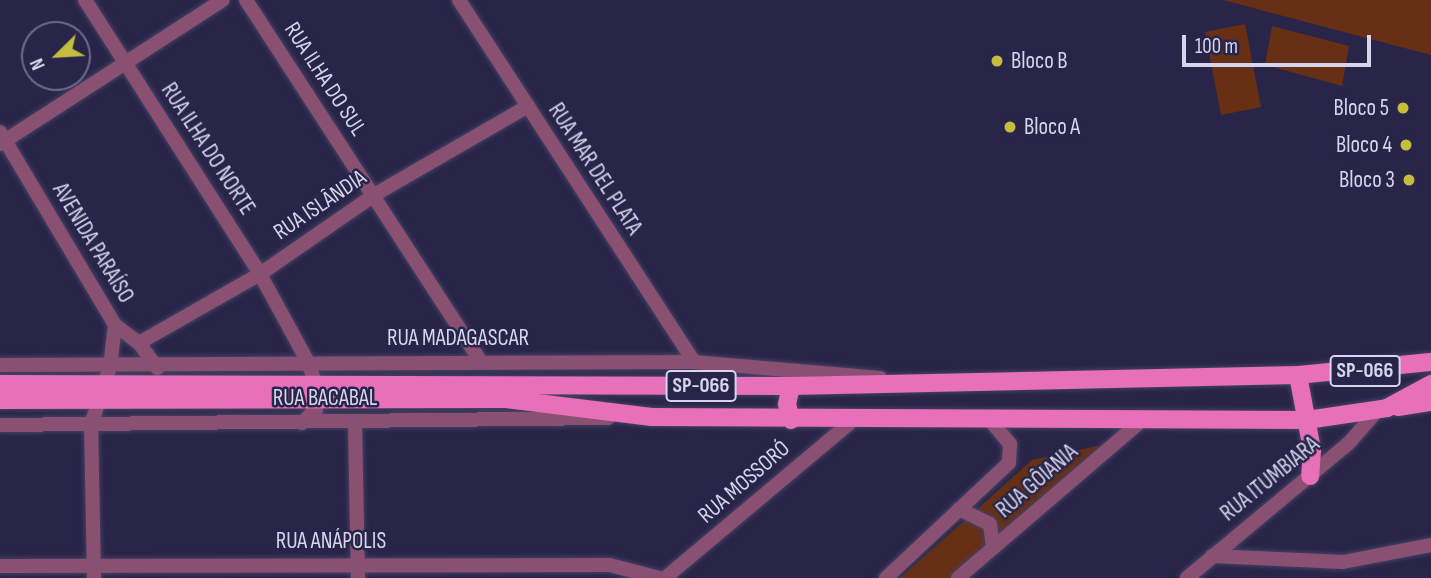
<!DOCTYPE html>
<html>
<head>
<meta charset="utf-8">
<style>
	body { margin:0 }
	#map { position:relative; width:1431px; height:578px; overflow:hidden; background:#282549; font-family:"Sofia Sans Condensed",sans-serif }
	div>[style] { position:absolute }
	.green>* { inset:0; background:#672f13 }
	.roads { filter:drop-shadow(0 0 2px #444163) drop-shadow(0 0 2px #444163) }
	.minor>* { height:14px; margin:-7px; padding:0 7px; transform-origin:7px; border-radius:7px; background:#8a5072 }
	.major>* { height:18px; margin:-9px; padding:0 9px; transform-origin:9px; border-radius:9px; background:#e770b8 }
	.dots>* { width:19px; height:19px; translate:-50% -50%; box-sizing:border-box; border:4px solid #282549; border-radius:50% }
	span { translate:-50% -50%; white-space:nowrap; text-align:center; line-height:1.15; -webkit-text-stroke:5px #282549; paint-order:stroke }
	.shield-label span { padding:2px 5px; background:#282549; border:2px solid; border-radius:5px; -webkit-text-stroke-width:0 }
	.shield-label { font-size:21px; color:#d5d6ed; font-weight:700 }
	.poi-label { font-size:23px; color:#d5d6ed }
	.left { translate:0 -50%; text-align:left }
	.right { translate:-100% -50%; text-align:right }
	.street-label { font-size:23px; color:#d5d6ed }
	.north { position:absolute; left:21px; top:21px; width:70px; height:70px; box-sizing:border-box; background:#282549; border:2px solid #6d6c8b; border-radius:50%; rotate:246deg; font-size:19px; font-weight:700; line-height:28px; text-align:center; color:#d5d6ed }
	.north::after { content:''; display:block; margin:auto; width:24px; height:32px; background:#c6bc3d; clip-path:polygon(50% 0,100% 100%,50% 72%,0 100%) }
	.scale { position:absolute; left:1182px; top:35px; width:189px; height:32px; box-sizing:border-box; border:4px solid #d5d6ed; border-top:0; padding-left:9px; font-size:21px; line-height:24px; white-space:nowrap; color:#d5d6ed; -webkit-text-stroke:5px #282549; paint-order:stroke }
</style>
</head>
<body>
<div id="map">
	<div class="green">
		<div style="clip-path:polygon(1223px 0,1431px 0,1431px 55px)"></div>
		<div style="clip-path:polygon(1245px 24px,1261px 107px,1221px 115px,1205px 32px)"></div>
		<div style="clip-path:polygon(1272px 26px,1349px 46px,1342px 86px,1265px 65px)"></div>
		<div style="clip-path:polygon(1107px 444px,956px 578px,900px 578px,1032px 460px)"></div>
	</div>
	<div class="roads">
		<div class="minor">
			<div style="left:85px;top:0;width:325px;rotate:57.4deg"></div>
			<div style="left:260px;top:274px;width:100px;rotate:61.4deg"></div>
			<div style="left:308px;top:362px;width:24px;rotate:71deg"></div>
			<div style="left:316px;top:385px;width:24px;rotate:90deg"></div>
			<div style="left:316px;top:409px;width:20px;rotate:135deg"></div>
			<div style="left:246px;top:0;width:429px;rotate:57deg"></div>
			<div style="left:459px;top:0;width:432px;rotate:57deg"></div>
			<div style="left:0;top:132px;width:225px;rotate:59.2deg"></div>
			<div style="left:115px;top:325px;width:30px;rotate:37deg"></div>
			<div style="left:139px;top:343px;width:31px;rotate:54deg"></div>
			<div style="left:0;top:144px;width:265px;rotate:-32.9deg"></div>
			<div style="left:139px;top:343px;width:139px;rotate:-29.7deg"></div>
			<div style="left:260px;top:274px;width:139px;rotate:-34.7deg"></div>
			<div style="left:374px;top:195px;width:178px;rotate:-30deg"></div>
			<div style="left:0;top:365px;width:694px;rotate:-0.25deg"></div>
			<div style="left:694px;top:362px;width:187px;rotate:4.9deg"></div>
			<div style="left:355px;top:423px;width:155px;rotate:88.9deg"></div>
			<div style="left:0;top:425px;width:608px;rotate:-0.66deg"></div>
			<div style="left:959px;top:509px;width:34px;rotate:26deg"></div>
			<div style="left:990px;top:524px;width:24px;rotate:83deg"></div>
			<div style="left:1212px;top:556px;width:131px;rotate:2.6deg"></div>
			<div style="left:1343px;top:562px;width:90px;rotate:-10.9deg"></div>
			<div style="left:0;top:566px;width:610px;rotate:-0.09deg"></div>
			<div style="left:610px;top:565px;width:51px;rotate:14.9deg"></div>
			<div style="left:94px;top:578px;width:153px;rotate:-91.1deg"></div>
			<div style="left:91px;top:425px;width:61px;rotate:-71.9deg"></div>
			<div style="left:110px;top:367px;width:42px;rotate:-83.2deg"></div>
			<div style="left:665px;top:578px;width:246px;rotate:-40deg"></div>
			<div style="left:886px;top:578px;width:168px;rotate:-43.1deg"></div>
			<div style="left:1009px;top:463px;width:19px;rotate:-87deg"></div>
			<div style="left:1010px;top:444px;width:30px;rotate:-130deg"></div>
			<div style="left:958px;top:578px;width:246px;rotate:-40.6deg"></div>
			<div style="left:1187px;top:578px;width:209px;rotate:-39.8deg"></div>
			<div style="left:1348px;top:444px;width:44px;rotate:-48.7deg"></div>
		</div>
		<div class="major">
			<div style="left:1298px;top:375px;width:76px;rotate:79.4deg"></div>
			<div style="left:1312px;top:450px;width:26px;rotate:94deg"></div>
			<div style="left:0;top:384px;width:791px;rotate:0.14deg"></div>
			<div style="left:791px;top:386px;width:507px;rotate:-1.24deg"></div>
			<div style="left:1298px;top:375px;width:134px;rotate:-5.6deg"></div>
			<div style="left:0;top:400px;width:505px;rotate:-0.11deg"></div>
			<div style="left:505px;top:399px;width:147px;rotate:7deg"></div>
			<div style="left:651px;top:417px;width:656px;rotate:0.26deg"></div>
			<div style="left:1307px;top:420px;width:81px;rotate:-8.5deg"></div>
			<div style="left:1387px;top:408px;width:50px;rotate:-28.6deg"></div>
			<div style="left:1398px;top:407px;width:33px;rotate:-9deg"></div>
			<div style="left:791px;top:420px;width:16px;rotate:-104deg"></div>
			<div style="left:787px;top:404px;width:18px;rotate:-77deg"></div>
		</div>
	</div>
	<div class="dots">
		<div style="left:997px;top:61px;background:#c6bc3d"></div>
		<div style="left:1403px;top:108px;background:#c6bc3d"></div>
		<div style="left:1010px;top:127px;background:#c6bc3d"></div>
		<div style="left:1406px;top:145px;background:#c6bc3d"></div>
		<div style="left:1409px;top:180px;background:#c6bc3d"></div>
	</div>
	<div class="shield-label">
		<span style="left:1365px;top:371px">SP-066</span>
		<span style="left:701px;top:386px">SP-066</span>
	</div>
	<div class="poi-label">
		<span class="left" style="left:1011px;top:61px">Bloco B</span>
		<span class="right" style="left:1389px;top:108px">Bloco 5</span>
		<span class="left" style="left:1024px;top:127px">Bloco A</span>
		<span class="right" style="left:1392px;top:145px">Bloco 4</span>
		<span class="right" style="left:1395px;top:180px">Bloco 3</span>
	</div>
	<div class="street-label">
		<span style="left:325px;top:79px;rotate:57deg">RUA ILHA DO SUL</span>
		<span style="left:208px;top:149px;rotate:57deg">RUA ILHA DO NORTE</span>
		<span style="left:595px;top:169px;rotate:57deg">RUA MAR DEL PLATA</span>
		<span style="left:320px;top:205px;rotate:-34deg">RUA ISLÂNDIA</span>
		<span style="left:93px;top:243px;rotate:59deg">AVENIDA PARAÍSO</span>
		<span style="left:458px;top:338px">RUA MADAGASCAR</span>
		<span style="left:325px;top:398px">RUA BACABAL</span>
		<span style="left:1270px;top:479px;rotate:-39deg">RUA ITUMBIARA</span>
		<span style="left:1037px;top:481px;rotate:-41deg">RUA GÔIANIA</span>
		<span style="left:744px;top:482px;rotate:-41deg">RUA MOSSORÓ</span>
		<span style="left:331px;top:541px">RUA ANÁPOLIS</span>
	</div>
	<div class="north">N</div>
	<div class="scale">100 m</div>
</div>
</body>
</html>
